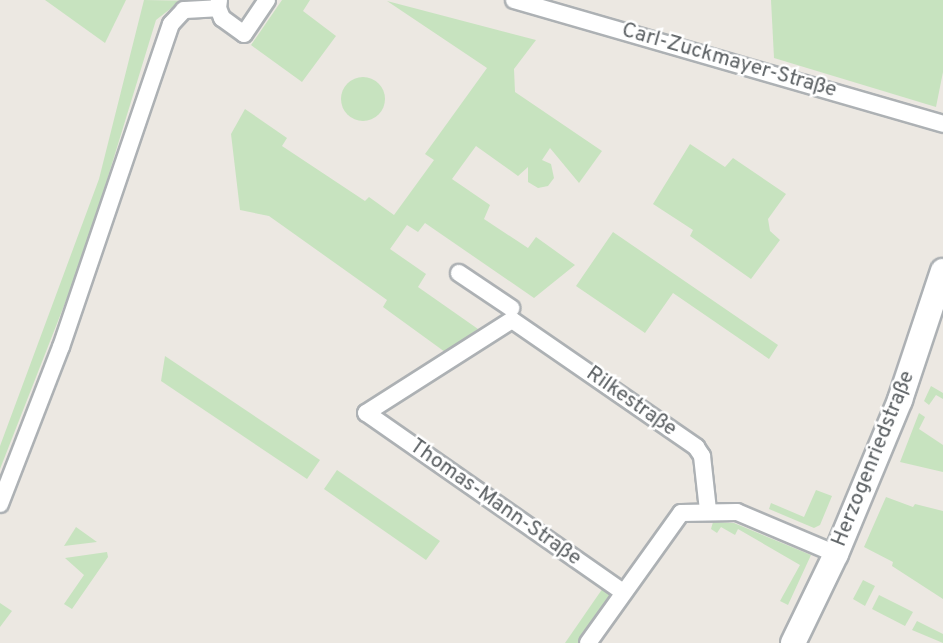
<!DOCTYPE html>
<html>
<head>
<meta charset="utf-8">
<style>
  body { margin:0 }
  #map { position:relative; width:943px; height:643px; overflow:hidden; background:#ece8e2; font-family:Overpass,sans-serif }
  div>[style] { position:absolute }
  [style*='--x'] { left:calc(var(--x)*1px); top:calc(var(--y)*1px); width:calc(var(--w)*1px); rotate:calc(var(--a)*1deg) }
  .green>* { inset:0; background:#c7e3bf }
  .round { border-radius:50% }
  .roads { filter:drop-shadow(2px 0 #adb1b4) drop-shadow(-2px 0 #adb1b4) drop-shadow(0 2px #adb1b4) drop-shadow(0 -2px #adb1b4) }
  .street>* { height:16px; margin:-8px; padding:0 8px; transform-origin:8px; border-radius:8px; background:#fff }
  .secondary>* { height:24px; margin:-12px; padding:0 12px; transform-origin:12px; border-radius:12px; background:#fff }
  span { translate:-50% -50%; white-space:nowrap; text-align:center; line-height:1.15; -webkit-text-stroke:5px #fff; paint-order:stroke }
  .street-label { font-size:21px; color:#5a5f62 }
</style>
</head>
<body>
<div id="map">
  <div class="green">
    <i style="clip-path:polygon(45px 0,126px 0,105px 43px)"></i>
    <i style="clip-path:polygon(144px 0,199px 1px,179px 2px,156px 20px,85px 252px,0 469px,0 446px,99px 179px)"></i>
    <i style="clip-path:polygon(282px 0,310px 0,303px 11px,336px 36px,302px 82px,251px 45px)"></i>
    <i style="clip-path:polygon(771px 0,943px 0,943px 72px,936px 107px,774px 58px)"></i>
    <i style="clip-path:polygon(387px 1px,536px 40px,514px 69px,515px 92px,602px 151px,579px 183px,550px 148px,542px 160px,551px 164px,554px 178px,548px 186px,538px 188px,528px 182px,528px 167px,518px 176px,476px 146px,452px 179px,490px 205px,484px 219px,528px 248px,536px 237px,575px 265px,534px 298px,425px 223px,418px 232px,407px 225px,390px 249px,426px 274px,418px 287px,478px 329px,445px 352px,383px 307px,387px 300px,269px 216px,240px 210px,231px 134px,245px 109px,287px 138px,282px 146px,365px 201px,369px 197px,394px 215px,434px 160px,425px 154px,487px 68px)"></i>
    <i class="round" style="left:341px;top:77px;width:44px;height:44px"></i>
    <i style="clip-path:polygon(690px 144px,725px 167px,733px 158px,786px 194px,768px 219px,770px 231px,780px 240px,751px 279px,690px 236px,693px 230px,653px 204px)"></i>
    <i style="clip-path:polygon(613px 232px,778px 345px,769px 359px,673px 293px,645px 333px,576px 286px)"></i>
    <i style="clip-path:polygon(165px 356px,320px 460px,307px 479px,161px 381px)"></i>
    <i style="clip-path:polygon(931px 386px,943px 393px,943px 399px,936px 395px,929px 405px,924px 401px)"></i>
    <i style="clip-path:polygon(919px 413px,925px 417px,919px 429px,943px 445px,943px 472px,900px 462px)"></i>
    <i style="clip-path:polygon(337px 470px,440px 541px,426px 560px,324px 489px)"></i>
    <i style="clip-path:polygon(816px 490px,832px 496px,820px 525px,814px 528px,769px 509px,771px 503px,804px 517px)"></i>
    <i style="clip-path:polygon(886px 497px,913px 507px,915px 504px,943px 511px,943px 599px,892px 566px,893px 562px,864px 547px)"></i>
    <i style="clip-path:polygon(713px 522px,734px 523px,811px 555px,788px 605px,780px 601px,800px 565px,738px 529px,735px 535px,721px 527px,717px 533px,711px 529px)"></i>
    <i style="clip-path:polygon(76px 527px,97px 542px,64px 546px)"></i>
    <i style="clip-path:polygon(107px 552px,108px 557px,72px 609px,64px 604px,84px 575px,65px 558px)"></i>
    <i style="clip-path:polygon(863px 580px,875px 586px,865px 606px,853px 599px)"></i>
    <i style="clip-path:polygon(605px 585px,615px 592px,580px 643px,565px 643px)"></i>
    <i style="clip-path:polygon(879px 595px,913px 612px,905px 626px,872px 609px)"></i>
    <i style="clip-path:polygon(0 603px,12px 611px,0 627px)"></i>
    <i style="clip-path:polygon(917px 621px,943px 634px,943px 643px,912px 630px)"></i>
  </div>
  <div class="roads">
    <div class="street">
      <i style="--x:219;--y:0;--w:8;--a:97"></i>
      <i style="--x:218;--y:8;--w:11;--a:68"></i>
      <i style="--x:222;--y:18;--w:27;--a:36"></i>
      <i style="--x:244;--y:34;--w:41;--a:-55.9"></i>
      <i style="--x:514;--y:0;--w:447;--a:16.1"></i>
      <i style="--x:459;--y:273;--w:63;--a:33.9"></i>
      <i style="--x:0;--y:504;--w:168;--a:-68.8"></i>
      <i style="--x:61;--y:347;--w:341;--a:-71.2"></i>
      <i style="--x:171;--y:24;--w:19;--a:-47"></i>
      <i style="--x:184;--y:10;--w:34;--a:-3"></i>
      <i style="--x:623;--y:592;--w:313;--a:-145.1"></i>
      <i style="--x:366;--y:413;--w:173;--a:-32.5"></i>
      <i style="--x:512;--y:320;--w:224;--a:34.6"></i>
      <i style="--x:696;--y:447;--w:11;--a:56"></i>
      <i style="--x:702;--y:456;--w:54;--a:83.7"></i>
      <i style="--x:588;--y:643;--w:160;--a:-54.4"></i>
      <i style="--x:681;--y:513;--w:56;--a:-1"></i>
      <i style="--x:737;--y:512;--w:108;--a:23"></i>
    </div>
    <div class="secondary">
      <i style="--x:793;--y:643;--w:99;--a:-64.2"></i>
      <i style="--x:836;--y:554;--w:167;--a:-67.4"></i>
      <i style="--x:900;--y:400;--w:136;--a:-71.6"></i>
    </div>
  </div>
  <div class="street-label">
    <span style="left:729px;top:61px;rotate:16deg">Carl-Zuckmayer-Straße</span>
    <span style="left:631px;top:402px;rotate:35deg">Rilkestraße</span>
    <span style="left:874px;top:459px;rotate:-68deg">Herzogenriedstraße</span>
    <span style="left:495px;top:503px;rotate:35deg">Thomas-Mann-Straße</span>
  </div>
</div>
</body>
</html>
